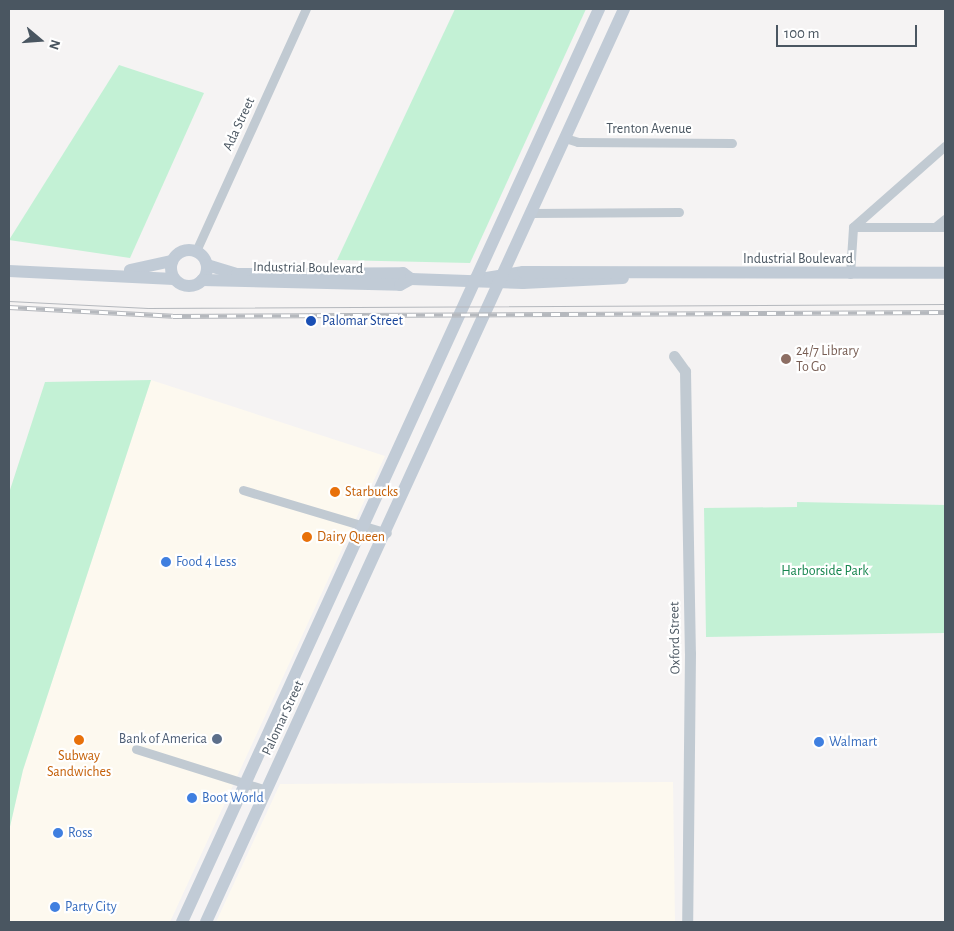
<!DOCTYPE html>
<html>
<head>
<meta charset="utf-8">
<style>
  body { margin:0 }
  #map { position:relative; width:954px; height:931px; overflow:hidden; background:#f5f3f3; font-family:"Alegreya Sans",sans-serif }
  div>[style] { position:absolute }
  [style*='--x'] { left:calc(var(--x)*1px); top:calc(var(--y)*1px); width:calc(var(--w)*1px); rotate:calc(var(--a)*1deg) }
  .commercial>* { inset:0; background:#fdf9ef }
  .green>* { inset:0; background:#c3f1d5 }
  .minor>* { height:9px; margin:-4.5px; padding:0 4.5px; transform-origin:4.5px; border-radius:4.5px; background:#c1cad2 }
  .tertiary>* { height:11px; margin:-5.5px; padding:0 5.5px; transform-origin:5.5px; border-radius:5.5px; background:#c1cad2 }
  .secondary>* { height:12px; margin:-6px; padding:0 6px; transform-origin:6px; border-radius:6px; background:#c1cbd6 }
  .secondary>.ring { margin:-6px; padding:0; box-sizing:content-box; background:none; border:12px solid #c1cbd6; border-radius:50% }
  .tram>* { height:1px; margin:-0.5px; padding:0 0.5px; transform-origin:0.5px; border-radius:0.5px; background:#b5b8bd }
  .rail>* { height:5px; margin-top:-2.5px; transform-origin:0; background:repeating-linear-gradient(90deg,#fff 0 9px,#b5b8bd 0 18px); box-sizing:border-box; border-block:1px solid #b5b8bd }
  .dots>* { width:14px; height:14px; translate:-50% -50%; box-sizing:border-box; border:2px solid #fff; border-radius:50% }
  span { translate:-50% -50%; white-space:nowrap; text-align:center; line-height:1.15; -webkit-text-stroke:4.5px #fff; paint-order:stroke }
  .street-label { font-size:14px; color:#4a5661 }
  .transit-label { font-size:14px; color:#164399 }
  .left { translate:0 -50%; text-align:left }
  .education-label { font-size:14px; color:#785e54 }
  .food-label { font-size:14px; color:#c56008 }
  .shop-label { font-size:14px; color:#366cbe }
  .park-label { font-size:14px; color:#17864f }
  .service-label { font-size:14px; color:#4e5e75 }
  .right { translate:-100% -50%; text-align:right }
  .frame { position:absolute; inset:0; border:10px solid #4a5661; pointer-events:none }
  .north { position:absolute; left:15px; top:15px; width:50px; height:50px; -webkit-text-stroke:4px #fff; paint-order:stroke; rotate:108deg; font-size:14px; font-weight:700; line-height:20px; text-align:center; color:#4a5661 }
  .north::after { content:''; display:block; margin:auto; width:18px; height:22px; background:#4a5661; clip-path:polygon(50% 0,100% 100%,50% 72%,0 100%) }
  .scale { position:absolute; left:776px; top:25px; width:141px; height:22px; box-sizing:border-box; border:2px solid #4a5661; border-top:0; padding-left:6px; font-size:15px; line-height:18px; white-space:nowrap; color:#4a5661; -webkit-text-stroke:4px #fff; paint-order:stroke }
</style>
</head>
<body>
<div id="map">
  <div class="commercial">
    <i style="clip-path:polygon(151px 380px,385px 456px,170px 922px,9px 922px,9px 831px,23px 770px)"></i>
    <i style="clip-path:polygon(673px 782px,675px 922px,216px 922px,280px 784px)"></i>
  </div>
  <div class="green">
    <i style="clip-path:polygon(455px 9px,586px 9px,470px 263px,337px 260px)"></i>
    <i style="clip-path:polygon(119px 65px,204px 93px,130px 258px,9px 240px)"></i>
    <i style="clip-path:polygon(151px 380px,23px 770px,9px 831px,9px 493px,45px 382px)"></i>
    <i style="clip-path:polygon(797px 502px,945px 505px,945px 633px,706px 637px,704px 508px,797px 507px)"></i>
  </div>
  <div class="minor">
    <i style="--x:565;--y:138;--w:14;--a:17"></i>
    <i style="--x:578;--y:142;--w:154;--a:0.4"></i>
    <i style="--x:531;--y:213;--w:148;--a:-0.4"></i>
    <i style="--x:853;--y:227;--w:92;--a:0"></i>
    <i style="--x:935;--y:227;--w:13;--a:-39"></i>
    <i style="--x:196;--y:251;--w:266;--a:-65.6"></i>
    <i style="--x:850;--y:274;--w:47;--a:-86.3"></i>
    <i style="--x:853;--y:227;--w:123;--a:-41.4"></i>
    <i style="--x:243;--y:490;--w:150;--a:16.6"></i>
    <i style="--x:136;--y:749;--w:136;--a:17.5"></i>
  </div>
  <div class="tertiary">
    <i style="--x:674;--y:356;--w:19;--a:54"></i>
    <i style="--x:685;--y:371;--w:282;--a:89"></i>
    <i style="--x:690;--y:653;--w:269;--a:90.6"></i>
  </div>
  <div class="secondary">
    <i class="ring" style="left:171px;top:250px;width:24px;height:24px"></i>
    <i style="--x:207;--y:265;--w:31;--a:17"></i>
    <i style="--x:237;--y:274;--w:166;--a:-0.3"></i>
    <i style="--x:403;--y:273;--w:10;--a:37"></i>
    <i style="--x:130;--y:270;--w:43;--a:-12.1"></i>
    <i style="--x:9;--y:271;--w:165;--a:2.8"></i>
    <i style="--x:202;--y:280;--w:198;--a:1.4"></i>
    <i style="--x:400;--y:285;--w:13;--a:-29"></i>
    <i style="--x:411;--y:279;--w:112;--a:2"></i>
    <i style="--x:523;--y:283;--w:100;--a:-2.9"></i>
    <i style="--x:474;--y:280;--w:50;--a:-9.3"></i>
    <i style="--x:523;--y:272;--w:422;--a:0.1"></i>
    <i style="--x:182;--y:922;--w:1004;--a:-65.45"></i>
    <i style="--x:206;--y:922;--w:1004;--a:-65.4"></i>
  </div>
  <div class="tram">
    <i style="--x:9;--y:301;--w:139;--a:2.9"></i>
    <i style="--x:148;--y:308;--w:797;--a:-0.29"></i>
  </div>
  <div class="rail">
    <i style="--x:9;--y:307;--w:164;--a:3.1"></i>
    <i style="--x:173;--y:316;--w:772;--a:-0.3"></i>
  </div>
  <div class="dots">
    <i style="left:311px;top:321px;background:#1a4fb4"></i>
    <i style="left:786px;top:359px;background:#8d6e63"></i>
    <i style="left:335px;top:492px;background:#e8710a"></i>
    <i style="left:307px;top:537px;background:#e8710a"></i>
    <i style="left:166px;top:562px;background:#3f7fe0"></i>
    <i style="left:217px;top:739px;background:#5c6f8a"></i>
    <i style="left:79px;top:740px;background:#e8710a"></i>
    <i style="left:819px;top:742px;background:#3f7fe0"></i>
    <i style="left:192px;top:798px;background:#3f7fe0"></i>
    <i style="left:58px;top:833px;background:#3f7fe0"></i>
    <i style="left:55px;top:907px;background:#3f7fe0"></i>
  </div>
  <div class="street-label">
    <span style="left:239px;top:124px;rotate:-65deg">Ada Street</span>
    <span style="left:649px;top:129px">Trenton Avenue</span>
    <span style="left:798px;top:259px">Industrial Boulevard</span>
    <span style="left:308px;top:268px;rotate:1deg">Industrial Boulevard</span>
    <span style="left:675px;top:638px;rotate:-91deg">Oxford Street</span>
    <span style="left:283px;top:718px;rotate:-65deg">Palomar Street</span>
  </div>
  <div class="transit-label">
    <span class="left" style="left:322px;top:321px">Palomar Street</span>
  </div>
  <div class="education-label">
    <span class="left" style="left:796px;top:359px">24/7 Library<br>To Go</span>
  </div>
  <div class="food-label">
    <span class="left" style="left:345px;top:492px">Starbucks</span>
    <span class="left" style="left:317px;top:537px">Dairy Queen</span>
    <span style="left:79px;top:764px">Subway<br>Sandwiches</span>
  </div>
  <div class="shop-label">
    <span class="left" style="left:176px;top:562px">Food 4 Less</span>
    <span class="left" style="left:829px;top:742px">Walmart</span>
    <span class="left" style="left:202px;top:798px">Boot World</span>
    <span class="left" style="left:68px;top:833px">Ross</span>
    <span class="left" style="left:65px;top:907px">Party City</span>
  </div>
  <div class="park-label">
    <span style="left:825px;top:571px">Harborside Park</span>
  </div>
  <div class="service-label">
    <span class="right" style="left:207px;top:739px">Bank of America</span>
  </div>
  <div class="frame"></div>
  <div class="north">N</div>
  <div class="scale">100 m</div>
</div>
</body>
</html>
